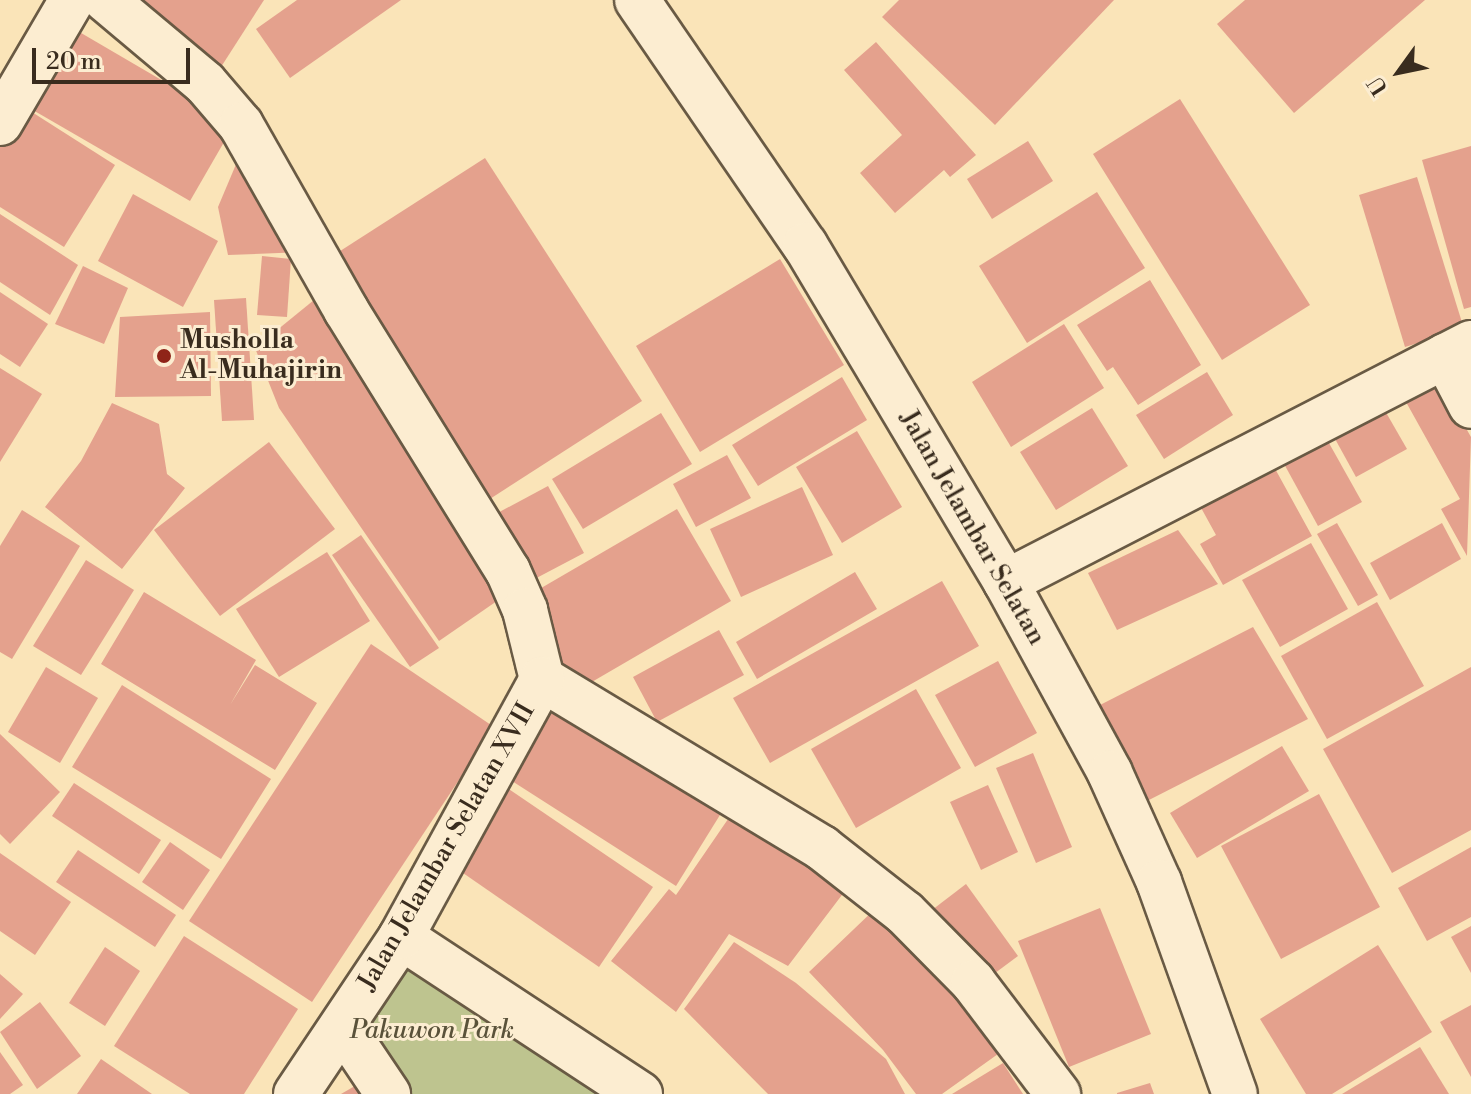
<!DOCTYPE html>
<html>
<head>
<meta charset="utf-8">
<style>
  body { margin:0 }
  #map { position:relative; width:1471px; height:1094px; overflow:hidden; background:#fae4b8; font-family:"Libre Bodoni",serif }
  div>[style] { position:absolute }
  [style*='--x'] { left:calc(var(--x)*1px); top:calc(var(--y)*1px); width:calc(var(--w)*1px); rotate:calc(var(--a)*1deg) }
  .green>* { inset:0; background:#bec48f }
  .building>* { inset:0; background:#e4a18d }
  .roads { filter:drop-shadow(2px 0 #695a44) drop-shadow(-2px 0 #695a44) drop-shadow(0 2px #695a44) drop-shadow(0 -2px #695a44) }
  .minor>* { height:44px; margin:-22px; padding:0 22px; transform-origin:22px; border-radius:22px; background:#fcedd1 }
  .dots>* { width:22px; height:22px; translate:-50% -50%; box-sizing:border-box; border:4px solid #fcedd1; border-radius:50% }
  span { translate:-50% -50%; white-space:nowrap; text-align:center; line-height:1.15; -webkit-text-stroke:6px #fcedd1; paint-order:stroke }
  .poi-label { font-size:26px; color:#392c1e; font-weight:700 }
  .left { translate:0 -50%; text-align:left }
  .street-label { font-size:26px; color:#392c1e }
  .park-label { font-size:26px; color:#5a523a; font-style:italic }
  .north { position:absolute; left:1359px; top:32px; width:80px; height:80px; -webkit-text-stroke:6px #fcedd1; paint-order:stroke; rotate:237deg; font-size:22px; font-weight:700; line-height:32px; text-align:center; color:#392c1e }
  .north::after { content:''; display:block; margin:auto; width:28px; height:36px; background:#392c1e; clip-path:polygon(50% 0,100% 100%,50% 72%,0 100%) }
  .scale { position:absolute; left:32px; top:48px; width:158px; height:36px; box-sizing:border-box; border:4px solid #392c1e; border-top:0; padding-left:10px; font-size:24px; line-height:28px; white-space:nowrap; color:#392c1e; -webkit-text-stroke:6px #fcedd1; paint-order:stroke }
</style>
</head>
<body>
<div id="map">
  <div class="green">
    <i style="clip-path:polygon(403px 935px,631px 1094px,397px 1094px,356px 1020px)"></i>
  </div>
  <div class="building">
    <i style="clip-path:polygon(118px 0,264px 0,221px 67px)"></i>
    <i style="clip-path:polygon(297px 0,401px 0,290px 78px,256px 29px)"></i>
    <i style="clip-path:polygon(899px 0,1114px 0,995px 125px,882px 17px)"></i>
    <i style="clip-path:polygon(1245px 0,1425px 0,1294px 113px,1217px 24px)"></i>
    <i style="clip-path:polygon(64px 23px,235px 123px,190px 201px,19px 102px)"></i>
    <i style="clip-path:polygon(876px 42px,976px 155px,950px 177px,944px 170px,895px 213px,860px 173px,902px 135px,844px 70px)"></i>
    <i style="clip-path:polygon(1180px 99px,1310px 305px,1222px 360px,1093px 154px)"></i>
    <i style="clip-path:polygon(24px 107px,115px 165px,64px 247px,0 207px,0 146px)"></i>
    <i style="clip-path:polygon(1028px 141px,1053px 181px,992px 219px,967px 179px)"></i>
    <i style="clip-path:polygon(1471px 146px,1471px 307px,1464px 309px,1422px 160px)"></i>
    <i style="clip-path:polygon(485px 158px,642px 401px,479px 506px,323px 262px)"></i>
    <i style="clip-path:polygon(237px 162px,304px 252px,228px 255px,218px 207px)"></i>
    <i style="clip-path:polygon(1417px 177px,1464px 329px,1405px 347px,1359px 195px)"></i>
    <i style="clip-path:polygon(1097px 192px,1145px 268px,1027px 343px,979px 266px)"></i>
    <i style="clip-path:polygon(133px 194px,218px 241px,183px 307px,98px 261px)"></i>
    <i style="clip-path:polygon(0 214px,78px 265px,50px 315px,0 282px)"></i>
    <i style="clip-path:polygon(262px 256px,291px 259px,287px 317px,257px 315px)"></i>
    <i style="clip-path:polygon(780px 259px,844px 365px,700px 452px,636px 346px)"></i>
    <i style="clip-path:polygon(83px 266px,128px 288px,104px 344px,55px 324px)"></i>
    <i style="clip-path:polygon(1150px 280px,1201px 365px,1138px 405px,1113px 367px,1107px 371px,1077px 325px)"></i>
    <i style="clip-path:polygon(0 292px,48px 324px,20px 367px,0 354px)"></i>
    <i style="clip-path:polygon(246px 298px,254px 420px,222px 421px,214px 300px)"></i>
    <i style="clip-path:polygon(314px 300px,513px 590px,439px 641px,279px 408px,255px 348px)"></i>
    <i style="clip-path:polygon(210px 312px,211px 396px,115px 397px,120px 317px)"></i>
    <i style="clip-path:polygon(1064px 324px,1104px 388px,1011px 447px,972px 382px)"></i>
    <i style="clip-path:polygon(0 368px,42px 394px,0 462px)"></i>
    <i style="clip-path:polygon(1207px 372px,1233px 415px,1164px 459px,1136px 415px)"></i>
    <i style="clip-path:polygon(1435px 374px,1471px 437px,1467px 556px,1441px 509px,1460px 499px,1401px 393px)"></i>
    <i style="clip-path:polygon(842px 377px,867px 420px,758px 486px,732px 445px)"></i>
    <i style="clip-path:polygon(112px 403px,159px 424px,167px 474px,185px 488px,122px 569px,45px 507px,81px 461px)"></i>
    <i style="clip-path:polygon(1092px 408px,1128px 466px,1056px 510px,1020px 452px)"></i>
    <i style="clip-path:polygon(1384px 409px,1407px 449px,1356px 477px,1334px 437px)"></i>
    <i style="clip-path:polygon(661px 413px,692px 464px,583px 529px,552px 479px)"></i>
    <i style="clip-path:polygon(1320px 427px,1362px 502px,1318px 526px,1277px 451px)"></i>
    <i style="clip-path:polygon(857px 431px,902px 507px,842px 543px,796px 467px)"></i>
    <i style="clip-path:polygon(269px 442px,335px 529px,220px 616px,154px 530px)"></i>
    <i style="clip-path:polygon(1267px 454px,1312px 536px,1223px 585px,1200px 544px,1216px 535px,1194px 495px)"></i>
    <i style="clip-path:polygon(727px 455px,751px 498px,696px 527px,673px 484px)"></i>
    <i style="clip-path:polygon(548px 486px,584px 553px,527px 583px,490px 517px)"></i>
    <i style="clip-path:polygon(802px 487px,833px 555px,741px 597px,710px 529px)"></i>
    <i style="clip-path:polygon(677px 509px,731px 601px,578px 690px,524px 598px)"></i>
    <i style="clip-path:polygon(22px 510px,80px 546px,12px 659px,0 652px,0 546px)"></i>
    <i style="clip-path:polygon(1337px 523px,1378px 595px,1358px 606px,1317px 534px)"></i>
    <i style="clip-path:polygon(1442px 523px,1461px 559px,1390px 600px,1370px 563px)"></i>
    <i style="clip-path:polygon(1178px 530px,1218px 584px,1117px 630px,1088px 573px)"></i>
    <i style="clip-path:polygon(361px 535px,439px 648px,410px 667px,332px 555px)"></i>
    <i style="clip-path:polygon(1311px 543px,1348px 609px,1280px 647px,1242px 580px)"></i>
    <i style="clip-path:polygon(327px 552px,370px 621px,279px 677px,236px 609px)"></i>
    <i style="clip-path:polygon(86px 560px,134px 590px,81px 675px,33px 646px)"></i>
    <i style="clip-path:polygon(855px 572px,877px 609px,757px 679px,736px 642px)"></i>
    <i style="clip-path:polygon(942px 581px,979px 646px,770px 763px,733px 698px)"></i>
    <i style="clip-path:polygon(144px 592px,256px 660px,230px 705px,255px 665px,317px 703px,275px 770px,101px 664px)"></i>
    <i style="clip-path:polygon(1377px 602px,1424px 686px,1327px 739px,1281px 656px)"></i>
    <i style="clip-path:polygon(1253px 627px,1308px 719px,1147px 801px,1100px 705px)"></i>
    <i style="clip-path:polygon(719px 630px,744px 675px,657px 722px,633px 677px)"></i>
    <i style="clip-path:polygon(371px 644px,494px 727px,312px 1002px,189px 921px)"></i>
    <i style="clip-path:polygon(998px 661px,1037px 733px,975px 767px,935px 695px)"></i>
    <i style="clip-path:polygon(46px 667px,98px 698px,60px 763px,8px 732px)"></i>
    <i style="clip-path:polygon(1471px 667px,1471px 830px,1392px 873px,1323px 749px)"></i>
    <i style="clip-path:polygon(122px 685px,271px 779px,221px 859px,72px 767px)"></i>
    <i style="clip-path:polygon(916px 689px,961px 768px,856px 828px,811px 749px)"></i>
    <i style="clip-path:polygon(553px 691px,728px 802px,676px 886px,501px 774px)"></i>
    <i style="clip-path:polygon(0 734px,60px 792px,10px 844px,0 834px)"></i>
    <i style="clip-path:polygon(1282px 746px,1309px 791px,1197px 858px,1170px 813px)"></i>
    <i style="clip-path:polygon(1033px 753px,1072px 847px,1036px 863px,996px 768px)"></i>
    <i style="clip-path:polygon(74px 783px,161px 840px,139px 874px,52px 816px)"></i>
    <i style="clip-path:polygon(503px 785px,653px 887px,599px 967px,450px 864px)"></i>
    <i style="clip-path:polygon(988px 785px,1018px 852px,981px 870px,950px 802px)"></i>
    <i style="clip-path:polygon(1319px 794px,1380px 907px,1281px 959px,1221px 846px)"></i>
    <i style="clip-path:polygon(737px 806px,848px 887px,788px 966px,729px 934px,676px 1012px,611px 961px,669px 889px,676px 895px)"></i>
    <i style="clip-path:polygon(170px 842px,210px 870px,183px 910px,142px 882px)"></i>
    <i style="clip-path:polygon(1471px 847px,1471px 917px,1427px 941px,1398px 888px)"></i>
    <i style="clip-path:polygon(78px 850px,176px 915px,155px 947px,56px 882px)"></i>
    <i style="clip-path:polygon(0 853px,71px 902px,35px 955px,0 931px)"></i>
    <i style="clip-path:polygon(966px 884px,1018px 956px,983px 982px,932px 910px)"></i>
    <i style="clip-path:polygon(876px 908px,958px 993px,998px 1054px,942px 1094px,916px 1094px,883px 1050px,809px 972px)"></i>
    <i style="clip-path:polygon(1100px 908px,1151px 1034px,1069px 1067px,1018px 941px)"></i>
    <i style="clip-path:polygon(1471px 926px,1471px 973px,1451px 937px)"></i>
    <i style="clip-path:polygon(184px 936px,298px 1009px,244px 1094px,190px 1094px,114px 1046px)"></i>
    <i style="clip-path:polygon(734px 942px,796px 983px,886px 1059px,905px 1094px,768px 1094px,684px 1009px)"></i>
    <i style="clip-path:polygon(1378px 945px,1432px 1032px,1332px 1094px,1306px 1094px,1260px 1019px)"></i>
    <i style="clip-path:polygon(105px 947px,140px 971px,105px 1026px,69px 1003px)"></i>
    <i style="clip-path:polygon(0 974px,23px 994px,0 1019px)"></i>
    <i style="clip-path:polygon(40px 1002px,81px 1056px,37px 1089px,0 1032px)"></i>
    <i style="clip-path:polygon(1471px 1005px,1471px 1077px,1440px 1022px)"></i>
    <i style="clip-path:polygon(1420px 1047px,1449px 1094px,1342px 1094px)"></i>
    <i style="clip-path:polygon(0 1052px,23px 1085px,10px 1094px,0 1094px)"></i>
    <i style="clip-path:polygon(101px 1059px,152px 1094px,77px 1094px)"></i>
    <i style="clip-path:polygon(1003px 1063px,1023px 1094px,952px 1094px)"></i>
    <i style="clip-path:polygon(367px 1079px,375px 1094px,341px 1094px)"></i>
    <i style="clip-path:polygon(1150px 1083px,1154px 1094px,1117px 1094px,1117px 1093px)"></i>
  </div>
  <div class="roads">
    <div class="minor">
      <i style="--x:106;--y:0;--w:129;--a:40"></i>
      <i style="--x:205;--y:83;--w:55;--a:49.4"></i>
      <i style="--x:241;--y:125;--w:213;--a:60.4"></i>
      <i style="--x:346;--y:310;--w:307;--a:58.2"></i>
      <i style="--x:508;--y:571;--w:43;--a:66.4"></i>
      <i style="--x:525;--y:610;--w:71;--a:76.2"></i>
      <i style="--x:542;--y:679;--w:327;--a:31.1"></i>
      <i style="--x:822;--y:848;--w:105;--a:38.1"></i>
      <i style="--x:905;--y:913;--w:97;--a:45.4"></i>
      <i style="--x:973;--y:982;--w:141;--a:52.8"></i>
      <i style="--x:637;--y:0;--w:297;--a:55.6"></i>
      <i style="--x:805;--y:245;--w:392;--a:59.2"></i>
      <i style="--x:1006;--y:582;--w:217;--a:61.4"></i>
      <i style="--x:1110;--y:773;--w:120;--a:65.8"></i>
      <i style="--x:1159;--y:882;--w:225;--a:70.3"></i>
      <i style="--x:0;--y:123;--w:143;--a:-59.7"></i>
      <i style="--x:1445;--y:356;--w:56;--a:62.5"></i>
      <i style="--x:1006;--y:582;--w:523;--a:-27.2"></i>
      <i style="--x:401;--y:937;--w:286;--a:33.3"></i>
      <i style="--x:343;--y:1027;--w:81;--a:56.1"></i>
      <i style="--x:296;--y:1094;--w:189;--a:-56.2"></i>
      <i style="--x:401;--y:937;--w:294;--a:-61.3"></i>
    </div>
  </div>
  <div class="dots">
    <i style="left:164px;top:356px;background:#8f2418"></i>
  </div>
  <div class="poi-label">
    <span class="left" style="left:180px;top:356px">Musholla<br>Al-Muhajirin</span>
  </div>
  <div class="street-label">
    <span style="left:972px;top:528px;rotate:60deg">Jalan Jelambar Selatan</span>
    <span style="left:447px;top:847px;rotate:-60deg">Jalan Jelambar Selatan XVII</span>
  </div>
  <div class="park-label">
    <span style="left:432px;top:1031px">Pakuwon Park</span>
  </div>
  <div class="north">U</div>
  <div class="scale">20 m</div>
</div>
</body>
</html>
